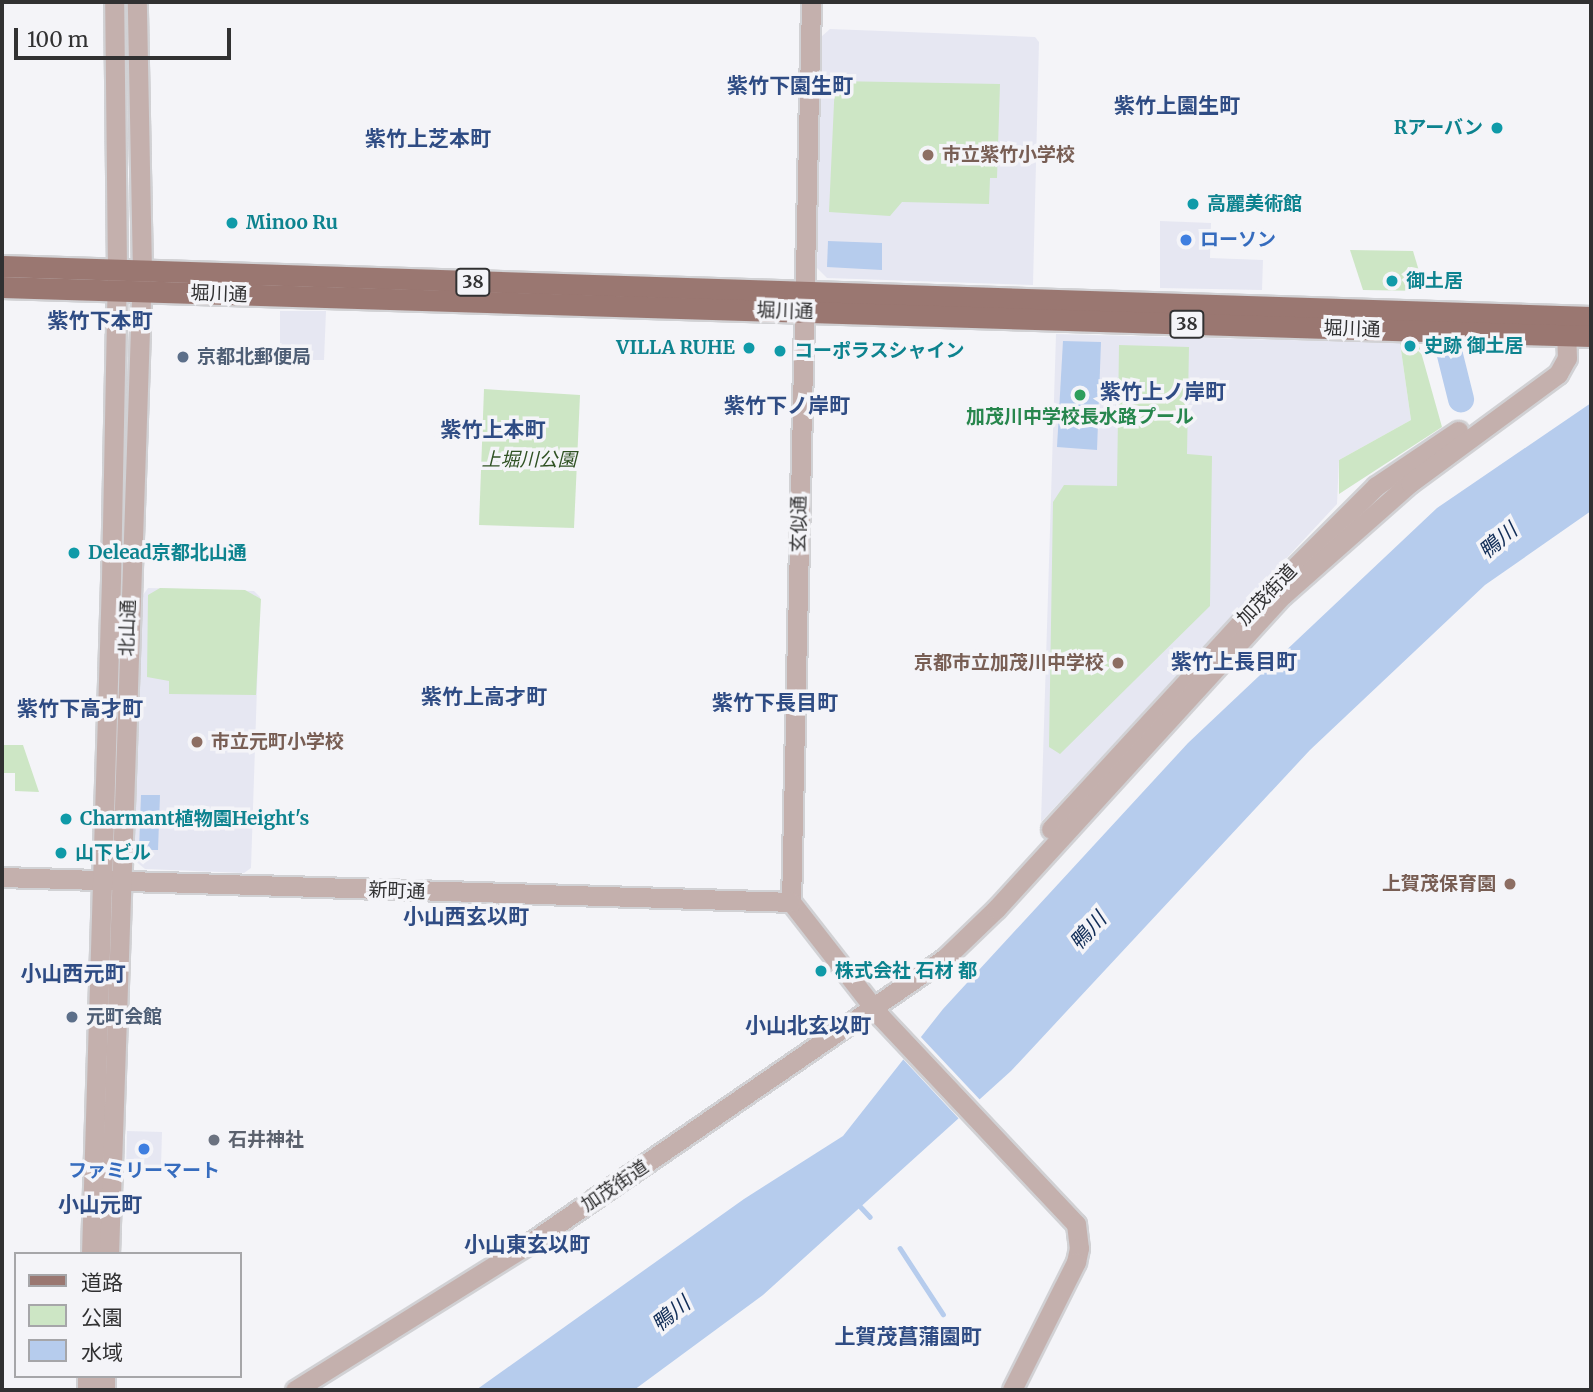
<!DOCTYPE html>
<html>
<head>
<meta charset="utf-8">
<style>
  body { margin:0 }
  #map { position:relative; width:1593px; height:1392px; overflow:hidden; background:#f4f4f8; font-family:Merriweather,"Noto Sans JP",serif }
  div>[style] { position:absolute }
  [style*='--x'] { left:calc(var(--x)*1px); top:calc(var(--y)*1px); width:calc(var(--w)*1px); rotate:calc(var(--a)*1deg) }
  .built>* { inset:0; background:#e6e7f2 }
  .green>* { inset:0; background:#cde6c5 }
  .water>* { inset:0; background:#b6cced }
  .pier>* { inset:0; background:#f4f4f8 }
  .stream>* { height:4.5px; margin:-2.25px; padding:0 2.25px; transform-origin:2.25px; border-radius:2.25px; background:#b6cced }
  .river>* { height:26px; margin:-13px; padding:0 13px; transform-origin:13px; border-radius:13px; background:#b6cced }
  .roads { filter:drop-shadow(2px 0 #d1d1d4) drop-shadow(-2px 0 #d1d1d4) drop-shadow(0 2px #d1d1d4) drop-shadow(0 -2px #d1d1d4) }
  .minor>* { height:19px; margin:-9.5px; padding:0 9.5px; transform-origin:9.5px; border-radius:9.5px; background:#c4b0ad }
  .major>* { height:21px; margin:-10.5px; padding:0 10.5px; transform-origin:10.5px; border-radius:10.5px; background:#9a7771 }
  .dots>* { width:19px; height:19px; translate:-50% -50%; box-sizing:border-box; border:4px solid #f4f4f8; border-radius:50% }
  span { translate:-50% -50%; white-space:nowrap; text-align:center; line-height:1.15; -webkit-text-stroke:7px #f4f4f8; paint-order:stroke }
  .shield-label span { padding:2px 5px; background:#f4f4f8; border:2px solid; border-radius:5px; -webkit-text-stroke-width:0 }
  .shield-label { font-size:18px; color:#313132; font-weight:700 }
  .culture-label { font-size:19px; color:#0d838f; font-weight:700 }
  .right { translate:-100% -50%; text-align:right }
  .left { translate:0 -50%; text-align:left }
  .education-label { font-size:19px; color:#785e54; font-weight:700 }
  .shop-label { font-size:19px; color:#366cbe; font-weight:700 }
  .street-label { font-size:19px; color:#313132 }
  .service-label { font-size:19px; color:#4e5e75; font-weight:700 }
  .leisure-label { font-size:19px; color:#27864d; font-weight:700 }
  .park-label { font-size:19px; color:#305224; font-style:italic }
  .worship-label { font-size:19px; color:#5b616d; font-weight:700 }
  .neighbourhood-label { font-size:21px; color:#2f4c84; font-weight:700 }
  .water-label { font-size:21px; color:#112d57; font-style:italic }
  .frame { position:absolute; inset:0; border:4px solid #313132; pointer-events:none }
  .legend { position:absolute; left:14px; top:1252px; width:228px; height:126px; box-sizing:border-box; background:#f4f4f8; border:2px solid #a6a6a9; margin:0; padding:9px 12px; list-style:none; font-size:21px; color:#313132 }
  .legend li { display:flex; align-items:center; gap:14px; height:35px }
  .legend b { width:35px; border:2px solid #a6a6a9 }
  .scale { position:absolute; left:14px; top:28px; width:217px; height:32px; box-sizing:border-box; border:4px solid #313132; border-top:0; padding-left:9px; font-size:21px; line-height:24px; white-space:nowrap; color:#313132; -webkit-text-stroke:5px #f4f4f8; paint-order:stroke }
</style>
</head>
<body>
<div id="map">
  <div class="built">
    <i style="clip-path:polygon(830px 29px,1035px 37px,1039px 42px,1033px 285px,827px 278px,817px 268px,821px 37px)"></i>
    <i style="clip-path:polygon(1160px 221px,1211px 223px,1210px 258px,1263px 260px,1262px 290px,1160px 288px)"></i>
    <i style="clip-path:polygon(280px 311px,326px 311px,324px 360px,280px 360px)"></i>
    <i style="clip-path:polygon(1056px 334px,1400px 343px,1411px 420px,1339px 460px,1337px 504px,1041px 822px)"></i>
    <i style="clip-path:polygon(148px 588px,254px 591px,260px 597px,251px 868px,244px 873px,145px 869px,134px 860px,143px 595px)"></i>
    <i style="clip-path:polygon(127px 1131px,162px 1132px,161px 1167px,126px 1166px)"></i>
  </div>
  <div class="green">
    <i style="clip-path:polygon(835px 81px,1000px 84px,997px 178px,990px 178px,989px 204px,902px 202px,890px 216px,829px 212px)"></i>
    <i style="clip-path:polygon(1350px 250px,1413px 251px,1425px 291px,1363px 290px)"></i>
    <i style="clip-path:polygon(1400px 343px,1419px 345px,1442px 427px,1339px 494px,1339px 460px,1411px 420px)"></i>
    <i style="clip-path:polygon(1119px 345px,1189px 347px,1187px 454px,1212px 456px,1210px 606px,1060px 754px,1049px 747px,1053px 502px,1064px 485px,1117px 486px)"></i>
    <i style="clip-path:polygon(484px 389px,580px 395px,574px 528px,479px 525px)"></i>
    <i style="clip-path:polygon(160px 588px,245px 590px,261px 599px,256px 695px,169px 694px,169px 681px,147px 677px,148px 595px)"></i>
    <i style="clip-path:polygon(2px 745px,23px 745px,39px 792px,15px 791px,15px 773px,2px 773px)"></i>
  </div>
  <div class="water">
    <i style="clip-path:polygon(828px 241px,882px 243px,882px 270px,827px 267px)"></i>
    <i style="clip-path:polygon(1063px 341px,1101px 342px,1097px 450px,1057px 447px)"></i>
    <i style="clip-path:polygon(1591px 403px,1591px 511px,1485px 585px,1310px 750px,1011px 1071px,763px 1295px,634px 1390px,476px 1390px,744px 1199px,843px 1136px,943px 1009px,1188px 743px,1437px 508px)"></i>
    <i style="clip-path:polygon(141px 795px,160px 795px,158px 850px,139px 850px)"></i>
  </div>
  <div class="pier">
    <i style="clip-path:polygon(919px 1035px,982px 1102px,961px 1121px,901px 1057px)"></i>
  </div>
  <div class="stream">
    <i style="--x:859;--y:1205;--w:16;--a:47"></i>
    <i style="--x:900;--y:1248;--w:79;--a:56.9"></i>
  </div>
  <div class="river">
    <i style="--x:1448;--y:347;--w:54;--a:76"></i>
  </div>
  <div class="roads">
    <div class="minor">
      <i style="--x:811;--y:2;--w:900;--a:91.27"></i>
      <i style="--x:791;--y:902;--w:145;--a:52"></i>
      <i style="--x:880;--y:1016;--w:286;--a:46.7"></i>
      <i style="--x:1076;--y:1224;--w:24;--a:83"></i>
      <i style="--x:1079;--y:1248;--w:14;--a:102"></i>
      <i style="--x:1076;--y:1262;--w:143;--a:116.6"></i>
      <i style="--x:1291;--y:571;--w:120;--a:-45"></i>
      <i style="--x:1376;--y:486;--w:99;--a:-33.9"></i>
      <i style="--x:1051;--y:829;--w:284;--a:-47.4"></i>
      <i style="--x:2;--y:877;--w:789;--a:1.81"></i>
      <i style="--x:91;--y:1254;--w:675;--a:-88.3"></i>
      <i style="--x:111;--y:579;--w:308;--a:-88.9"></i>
      <i style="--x:117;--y:271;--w:269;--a:-90.6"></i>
      <i style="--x:109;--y:1254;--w:983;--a:-88.08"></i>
      <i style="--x:142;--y:272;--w:270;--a:-91.1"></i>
      <i style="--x:87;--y:1390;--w:14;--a:-90"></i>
      <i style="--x:105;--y:1390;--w:14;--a:-90"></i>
      <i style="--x:295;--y:1390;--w:277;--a:-32"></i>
      <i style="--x:530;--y:1243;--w:503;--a:-34.48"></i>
      <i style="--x:945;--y:958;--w:71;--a:-43.9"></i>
      <i style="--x:996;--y:909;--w:425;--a:-47.6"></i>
      <i style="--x:1283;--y:595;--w:169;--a:-41.4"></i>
      <i style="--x:1410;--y:483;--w:184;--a:-36.4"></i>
      <i style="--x:1558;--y:374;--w:18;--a:-61"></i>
      <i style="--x:1567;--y:358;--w:37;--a:-92"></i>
    </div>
    <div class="major">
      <i style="--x:2;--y:266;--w:1590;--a:1.84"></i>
      <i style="--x:2;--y:287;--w:1590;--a:1.77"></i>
    </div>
  </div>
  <div class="dots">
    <i style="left:1497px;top:128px;background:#0f9aa8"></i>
    <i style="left:928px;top:155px;background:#8d6e63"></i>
    <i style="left:1193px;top:204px;background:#0f9aa8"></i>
    <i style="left:232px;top:223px;background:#0f9aa8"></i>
    <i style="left:1186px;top:240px;background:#3f7fe0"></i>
    <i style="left:1392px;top:281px;background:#0f9aa8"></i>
    <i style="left:1410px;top:346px;background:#0f9aa8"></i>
    <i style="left:749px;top:348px;background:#0f9aa8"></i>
    <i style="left:780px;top:351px;background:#0f9aa8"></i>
    <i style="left:183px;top:357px;background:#5c6f8a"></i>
    <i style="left:1080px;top:395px;background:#2e9e5b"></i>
    <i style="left:74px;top:553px;background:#0f9aa8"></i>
    <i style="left:1118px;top:663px;background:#8d6e63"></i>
    <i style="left:197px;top:742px;background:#8d6e63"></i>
    <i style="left:66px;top:819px;background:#0f9aa8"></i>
    <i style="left:61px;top:853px;background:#0f9aa8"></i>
    <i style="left:1510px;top:884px;background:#8d6e63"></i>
    <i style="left:821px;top:971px;background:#0f9aa8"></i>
    <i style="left:72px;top:1017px;background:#5c6f8a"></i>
    <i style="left:214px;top:1140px;background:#6b7280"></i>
    <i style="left:144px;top:1149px;background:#3f7fe0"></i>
  </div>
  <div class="shield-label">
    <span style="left:473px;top:282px">38</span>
    <span style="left:1187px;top:324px">38</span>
  </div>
  <div class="culture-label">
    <span class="right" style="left:1483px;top:128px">Rアーバン</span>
    <span class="left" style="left:1207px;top:204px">高麗美術館</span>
    <span class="left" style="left:246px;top:223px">Minoo Ru</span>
    <span class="left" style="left:1406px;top:281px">御土居</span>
    <span class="left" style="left:1424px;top:346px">史跡 御土居</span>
    <span class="right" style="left:735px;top:348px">VILLA RUHE</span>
    <span class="left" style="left:794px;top:351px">コーポラスシャイン</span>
    <span class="left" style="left:88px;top:553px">Delead京都北山通</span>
    <span class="left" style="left:80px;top:819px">Charmant植物園Height's</span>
    <span class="left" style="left:75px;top:853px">山下ビル</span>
    <span class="left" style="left:835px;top:971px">株式会社 石材 都</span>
  </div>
  <div class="education-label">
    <span class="left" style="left:942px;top:155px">市立紫竹小学校</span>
    <span class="right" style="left:1104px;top:663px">京都市立加茂川中学校</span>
    <span class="left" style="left:211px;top:742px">市立元町小学校</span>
    <span class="right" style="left:1496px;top:884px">上賀茂保育園</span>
  </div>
  <div class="shop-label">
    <span class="left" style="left:1200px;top:240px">ローソン</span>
    <span style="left:144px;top:1171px">ファミリーマート</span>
  </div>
  <div class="street-label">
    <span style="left:219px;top:294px;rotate:2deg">堀川通</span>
    <span style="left:785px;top:311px;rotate:2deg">堀川通</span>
    <span style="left:1352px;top:329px;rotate:2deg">堀川通</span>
    <span style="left:799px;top:524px;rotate:-89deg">玄似通</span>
    <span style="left:1267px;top:595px;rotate:-46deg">加茂街道</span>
    <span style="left:128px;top:628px;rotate:-88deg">北山通</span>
    <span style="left:397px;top:891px;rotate:2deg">新町通</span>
    <span style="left:615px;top:1186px;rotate:-34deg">加茂街道</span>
  </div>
  <div class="service-label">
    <span class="left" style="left:197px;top:357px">京都北郵便局</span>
    <span class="left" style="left:86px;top:1017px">元町会館</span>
  </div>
  <div class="leisure-label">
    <span style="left:1080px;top:417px">加茂川中学校長水路プール</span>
  </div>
  <div class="park-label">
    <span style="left:529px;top:460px">上堀川公園</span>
  </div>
  <div class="worship-label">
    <span class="left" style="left:228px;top:1140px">石井神社</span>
  </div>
  <div class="neighbourhood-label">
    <span style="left:790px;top:86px">紫竹下園生町</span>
    <span style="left:1177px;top:106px">紫竹上園生町</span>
    <span style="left:428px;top:139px">紫竹上芝本町</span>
    <span style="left:100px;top:321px">紫竹下本町</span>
    <span style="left:1163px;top:392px">紫竹上ノ岸町</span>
    <span style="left:787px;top:406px">紫竹下ノ岸町</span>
    <span style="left:493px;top:430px">紫竹上本町</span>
    <span style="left:1234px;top:662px">紫竹上長目町</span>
    <span style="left:484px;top:697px">紫竹上高才町</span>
    <span style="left:775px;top:703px">紫竹下長目町</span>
    <span style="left:80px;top:709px">紫竹下高才町</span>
    <span style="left:466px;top:917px">小山西玄以町</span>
    <span style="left:73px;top:974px">小山西元町</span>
    <span style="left:808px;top:1026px">小山北玄以町</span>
    <span style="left:100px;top:1205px">小山元町</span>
    <span style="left:527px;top:1245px">小山東玄以町</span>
    <span style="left:908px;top:1337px">上賀茂菖蒲園町</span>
  </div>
  <div class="water-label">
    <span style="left:1498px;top:541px;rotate:-40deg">鴨川</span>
    <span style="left:1088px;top:931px;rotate:-48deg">鴨川</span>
    <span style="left:671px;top:1314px;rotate:-39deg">鴨川</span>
  </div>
  <div class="frame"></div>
  <ul class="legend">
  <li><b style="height:9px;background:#9a7771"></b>道路</li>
  <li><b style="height:19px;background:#cde6c5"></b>公園</li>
  <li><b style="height:19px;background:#b6cced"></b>水域</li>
  </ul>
  <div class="scale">100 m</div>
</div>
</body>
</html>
